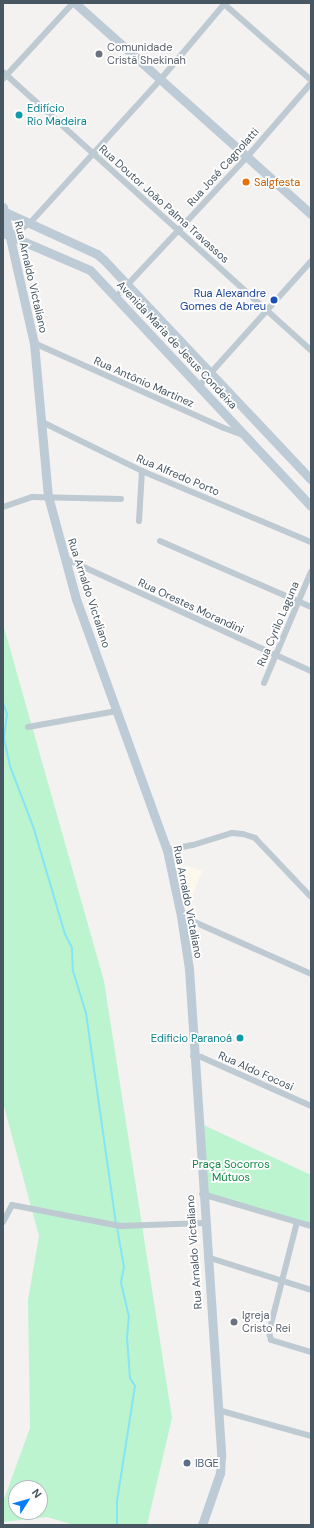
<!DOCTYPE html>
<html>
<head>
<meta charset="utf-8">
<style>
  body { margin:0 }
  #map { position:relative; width:314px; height:1528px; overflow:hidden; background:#f4f1f1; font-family:"DM Sans",sans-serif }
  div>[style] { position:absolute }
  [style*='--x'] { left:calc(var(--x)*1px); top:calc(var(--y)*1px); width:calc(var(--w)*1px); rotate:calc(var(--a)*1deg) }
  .commercial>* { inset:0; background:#fef7eb }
  .green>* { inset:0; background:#bcf4cf }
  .stream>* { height:2px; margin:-1px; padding:0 1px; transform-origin:1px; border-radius:1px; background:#85e5f5 }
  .street>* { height:6px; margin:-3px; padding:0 3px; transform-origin:3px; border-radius:3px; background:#becad2 }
  .secondary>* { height:9px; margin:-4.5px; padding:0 4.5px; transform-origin:4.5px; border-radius:4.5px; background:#bdcbd6 }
  .dots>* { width:11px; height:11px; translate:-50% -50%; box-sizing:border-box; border:2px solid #fff; border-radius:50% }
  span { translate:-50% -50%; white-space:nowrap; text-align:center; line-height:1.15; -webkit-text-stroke:3.5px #fff; paint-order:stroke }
  .worship-label { font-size:11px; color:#5b616d }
  .left { translate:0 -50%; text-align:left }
  .culture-label { font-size:11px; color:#0d838f }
  .right { translate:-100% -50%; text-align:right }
  .street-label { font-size:11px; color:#475661 }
  .food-label { font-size:11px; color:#c56008 }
  .transit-label { font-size:11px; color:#164399 }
  .park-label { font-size:11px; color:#0e8643 }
  .service-label { font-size:11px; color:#4e5e75 }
  .frame { position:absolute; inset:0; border:4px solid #475661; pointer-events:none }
  .north { position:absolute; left:8px; top:1480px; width:40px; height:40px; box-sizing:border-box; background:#fff; border:1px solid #b5bbc0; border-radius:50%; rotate:53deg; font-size:11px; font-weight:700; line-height:16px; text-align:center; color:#475661 }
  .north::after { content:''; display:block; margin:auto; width:14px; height:18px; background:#067ef8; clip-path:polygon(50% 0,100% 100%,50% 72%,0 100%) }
</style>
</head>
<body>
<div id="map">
  <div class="commercial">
    <i style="clip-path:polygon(178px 863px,202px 871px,186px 912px)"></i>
  </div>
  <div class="green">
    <i style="clip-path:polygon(evenodd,3px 624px,104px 981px,172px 1418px,147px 1525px,74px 1525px,47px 1517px,3px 1522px,3px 1502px,30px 1428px,28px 1300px,39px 1236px,3px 1103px,3px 624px,16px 1488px,40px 1488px,40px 1512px,16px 1512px,16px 1488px)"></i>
    <i style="clip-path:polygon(197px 1122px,311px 1175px,311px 1224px,202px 1194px)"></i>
  </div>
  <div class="stream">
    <i style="--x:3;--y:687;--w:7;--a:90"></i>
    <i style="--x:3;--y:703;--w:12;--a:70"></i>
    <i style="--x:7;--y:714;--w:24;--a:97"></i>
    <i style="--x:4;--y:738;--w:29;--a:78"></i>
    <i style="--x:10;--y:766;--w:67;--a:69.1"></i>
    <i style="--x:34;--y:829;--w:109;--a:73.6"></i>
    <i style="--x:65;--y:934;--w:16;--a:63"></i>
    <i style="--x:72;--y:948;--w:23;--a:88"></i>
    <i style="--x:73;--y:971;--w:44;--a:72.8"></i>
    <i style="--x:86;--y:1013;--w:212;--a:81.9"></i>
    <i style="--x:117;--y:1525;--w:24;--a:-90"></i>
    <i style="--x:117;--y:1501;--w:116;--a:-81.1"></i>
    <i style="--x:135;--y:1386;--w:9;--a:-122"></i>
    <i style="--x:130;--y:1378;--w:40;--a:-94.3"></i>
    <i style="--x:127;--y:1338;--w:21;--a:-85"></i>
    <i style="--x:129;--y:1317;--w:36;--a:-103"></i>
    <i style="--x:121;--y:1282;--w:15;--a:-79"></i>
    <i style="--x:124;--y:1267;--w:40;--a:-100"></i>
  </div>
  <div class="street">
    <i style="--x:223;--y:3;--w:117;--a:41.2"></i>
    <i style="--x:3;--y:72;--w:415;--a:42.1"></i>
    <i style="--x:3;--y:79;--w:103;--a:-47.4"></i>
    <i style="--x:10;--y:236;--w:24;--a:-33"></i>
    <i style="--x:30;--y:223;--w:193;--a:-47.7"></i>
    <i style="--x:160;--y:80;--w:101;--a:-49.8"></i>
    <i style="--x:116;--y:297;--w:192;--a:-46.9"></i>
    <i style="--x:247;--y:157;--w:98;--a:-49.1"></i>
    <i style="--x:34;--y:343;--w:208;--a:24.1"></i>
    <i style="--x:224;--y:428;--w:20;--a:20"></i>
    <i style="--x:199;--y:386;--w:168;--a:-48.1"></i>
    <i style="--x:40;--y:421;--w:114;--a:26.1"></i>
    <i style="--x:142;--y:471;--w:183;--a:22.8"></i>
    <i style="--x:3;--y:507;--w:31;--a:-19"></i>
    <i style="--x:32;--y:497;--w:89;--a:1.3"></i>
    <i style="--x:139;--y:521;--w:50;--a:-86.6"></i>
    <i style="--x:160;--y:541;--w:165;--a:23.6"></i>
    <i style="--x:64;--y:558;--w:272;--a:24.6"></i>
    <i style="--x:264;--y:683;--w:121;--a:-67.1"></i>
    <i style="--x:28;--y:727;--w:90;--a:-10.2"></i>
    <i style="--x:167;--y:850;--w:26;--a:-11"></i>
    <i style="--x:193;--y:845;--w:41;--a:-17.1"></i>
    <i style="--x:232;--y:833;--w:11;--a:5"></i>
    <i style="--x:243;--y:834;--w:13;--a:18"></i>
    <i style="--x:255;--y:838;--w:81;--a:46.5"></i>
    <i style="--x:181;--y:916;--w:142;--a:24"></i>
    <i style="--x:193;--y:1056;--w:8;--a:7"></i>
    <i style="--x:201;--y:1057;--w:120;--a:24"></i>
    <i style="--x:202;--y:1194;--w:114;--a:16.4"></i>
    <i style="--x:3;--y:1222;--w:19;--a:-62"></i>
    <i style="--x:12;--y:1205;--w:110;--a:11"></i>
    <i style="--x:120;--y:1226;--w:84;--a:-2"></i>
    <i style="--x:297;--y:1222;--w:114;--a:104.3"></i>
    <i style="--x:269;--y:1332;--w:8;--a:76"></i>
    <i style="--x:271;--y:1340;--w:42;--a:16.7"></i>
    <i style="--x:207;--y:1257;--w:109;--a:17.6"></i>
    <i style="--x:218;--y:1410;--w:97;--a:15.6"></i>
  </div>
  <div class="secondary">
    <i style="--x:75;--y:3;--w:317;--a:41.8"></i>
    <i style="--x:3;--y:207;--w:139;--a:77.2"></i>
    <i style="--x:34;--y:343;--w:154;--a:84.8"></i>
    <i style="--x:48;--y:496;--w:107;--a:74.8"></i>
    <i style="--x:76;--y:599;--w:267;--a:70.1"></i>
    <i style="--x:167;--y:850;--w:67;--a:78"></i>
    <i style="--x:181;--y:916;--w:54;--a:81.4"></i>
    <i style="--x:189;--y:969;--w:488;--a:86.2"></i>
    <i style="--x:221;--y:1456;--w:17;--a:93"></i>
    <i style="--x:220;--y:1473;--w:55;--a:109.1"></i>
    <i style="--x:3;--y:211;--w:103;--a:24.6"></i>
    <i style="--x:97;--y:254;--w:9;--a:41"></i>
    <i style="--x:104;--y:260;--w:302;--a:46.7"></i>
    <i style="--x:6;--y:234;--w:91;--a:23.2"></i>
    <i style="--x:90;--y:270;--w:323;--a:46.9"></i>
  </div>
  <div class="dots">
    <i style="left:99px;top:54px;background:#6b7280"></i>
    <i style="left:19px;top:115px;background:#0f9aa8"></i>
    <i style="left:246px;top:182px;background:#e8710a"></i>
    <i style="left:274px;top:300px;background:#1a4fb4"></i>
    <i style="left:240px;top:1038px;background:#0f9aa8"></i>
    <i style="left:234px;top:1322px;background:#6b7280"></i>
    <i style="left:187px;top:1463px;background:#5c6f8a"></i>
  </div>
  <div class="worship-label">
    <span class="left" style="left:107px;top:54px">Comunidade<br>Cristã Shekinah</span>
    <span class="left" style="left:242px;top:1322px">Igreja<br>Cristo Rei</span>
  </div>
  <div class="culture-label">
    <span class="left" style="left:27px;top:115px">Edifício<br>Rio Madeira</span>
    <span class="right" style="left:232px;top:1038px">Edificio Paranoá</span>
  </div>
  <div class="street-label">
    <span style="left:223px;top:167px;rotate:-48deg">Rua José Cagnolatti</span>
    <span style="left:164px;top:204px;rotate:42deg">Rua Doutor João Palma Travassos</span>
    <span style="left:31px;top:277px;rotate:77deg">Rua Arnaldo Victaliano</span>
    <span style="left:177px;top:345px;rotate:47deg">Avenida Maria de Jesus Condeixa</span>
    <span style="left:144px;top:382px;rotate:24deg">Rua Antônio Martinez</span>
    <span style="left:178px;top:475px;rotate:23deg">Rua Alfredo Porto</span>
    <span style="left:89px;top:593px;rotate:72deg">Rua Arnaldo Victaliano</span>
    <span style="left:191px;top:606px;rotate:25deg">Rua Orestes Morandini</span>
    <span style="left:278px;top:624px;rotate:-67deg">Rua Cyrilo Laguna</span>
    <span style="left:188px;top:902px;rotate:79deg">Rua Arnaldo Victaliano</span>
    <span style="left:256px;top:1071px;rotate:24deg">Rua Aldo Focosi</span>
    <span style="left:194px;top:1252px;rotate:-94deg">Rua Arnaldo Victaliano</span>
  </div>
  <div class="food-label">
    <span class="left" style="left:254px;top:182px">Salgfesta</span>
  </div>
  <div class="transit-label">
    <span class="right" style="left:266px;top:300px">Rua Alexandre<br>Gomes de Abreu</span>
  </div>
  <div class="park-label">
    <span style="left:231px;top:1171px">Praça Socorros<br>Mútuos</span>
  </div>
  <div class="service-label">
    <span class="left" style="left:195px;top:1463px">IBGE</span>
  </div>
  <div class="frame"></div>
  <div class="north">N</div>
</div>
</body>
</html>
